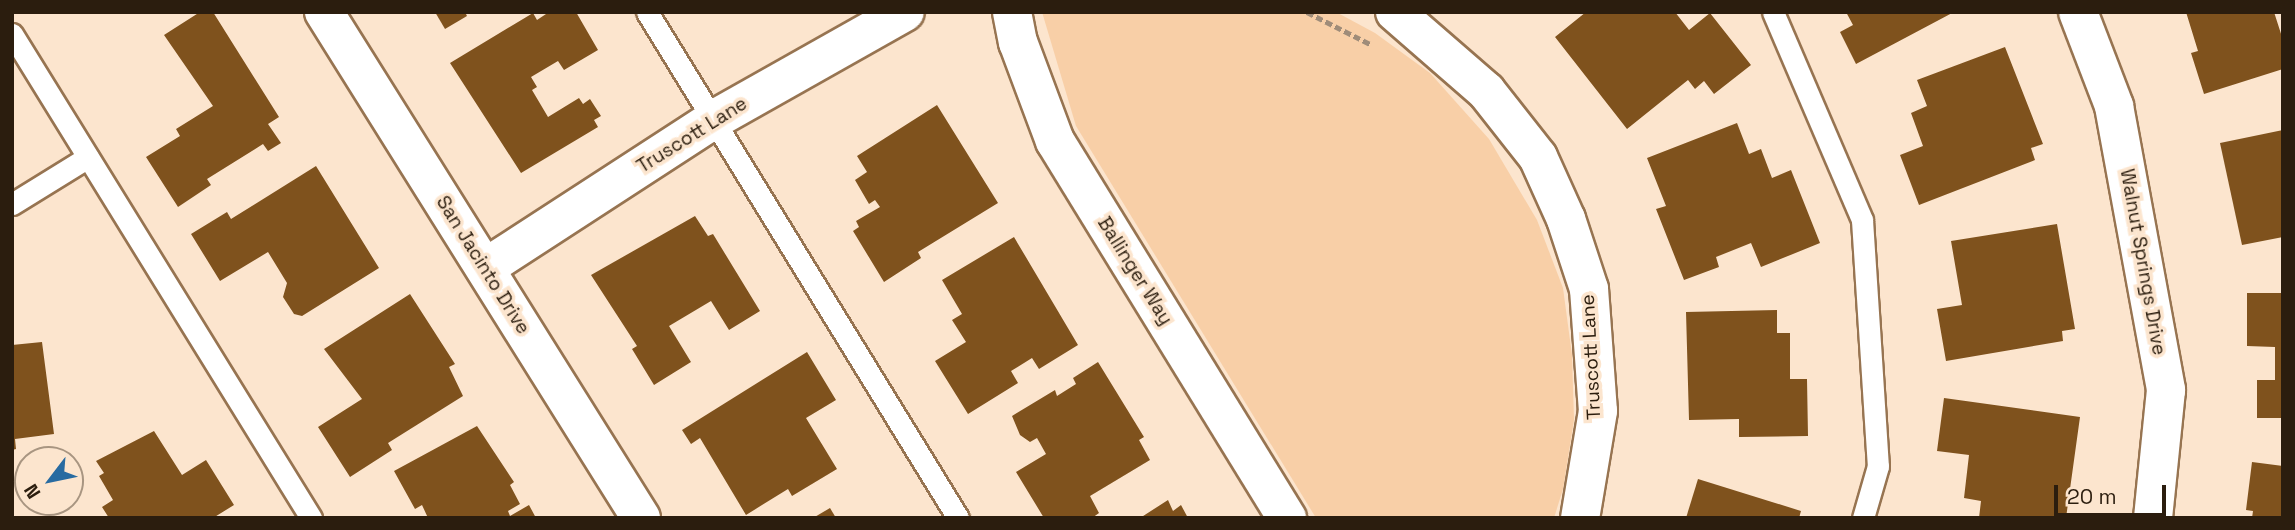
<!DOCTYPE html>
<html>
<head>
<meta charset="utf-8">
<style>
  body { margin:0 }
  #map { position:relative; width:2295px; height:530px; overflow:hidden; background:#fce5ce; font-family:"Space Grotesk",sans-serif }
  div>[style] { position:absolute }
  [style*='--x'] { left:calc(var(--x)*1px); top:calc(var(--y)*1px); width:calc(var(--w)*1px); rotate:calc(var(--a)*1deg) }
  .green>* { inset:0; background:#f8cfa7 }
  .building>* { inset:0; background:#7f521d }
  .path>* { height:4.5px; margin-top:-2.25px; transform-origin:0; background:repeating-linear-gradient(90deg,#9f8c79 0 7px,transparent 0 10.5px) }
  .roads { filter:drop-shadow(2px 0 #977451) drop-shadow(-2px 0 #977451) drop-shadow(0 2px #977451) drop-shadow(0 -2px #977451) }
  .lane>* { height:21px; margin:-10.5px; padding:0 10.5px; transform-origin:10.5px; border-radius:10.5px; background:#fff }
  .street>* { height:38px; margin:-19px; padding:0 19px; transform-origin:19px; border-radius:19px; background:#fff }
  span { translate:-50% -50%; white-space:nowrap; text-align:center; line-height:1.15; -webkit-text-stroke:7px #fce5ce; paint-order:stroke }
  .street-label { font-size:19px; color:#2b1d0e }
  .frame { position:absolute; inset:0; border:14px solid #2b1d0e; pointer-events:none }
  .north { position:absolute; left:14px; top:446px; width:70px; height:70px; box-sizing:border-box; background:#fce5ce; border:2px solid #a89581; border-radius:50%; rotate:238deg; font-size:19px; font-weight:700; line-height:28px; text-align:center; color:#2b1d0e }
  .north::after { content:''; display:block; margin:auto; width:24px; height:32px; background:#286ba1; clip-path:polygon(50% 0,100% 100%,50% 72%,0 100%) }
  .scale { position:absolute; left:2054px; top:485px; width:112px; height:32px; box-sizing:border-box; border:4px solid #2b1d0e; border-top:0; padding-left:9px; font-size:21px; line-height:24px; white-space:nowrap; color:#2b1d0e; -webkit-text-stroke:5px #fce5ce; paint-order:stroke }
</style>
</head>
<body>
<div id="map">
  <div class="green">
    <i style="clip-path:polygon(1042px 12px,1336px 12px,1375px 33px,1430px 73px,1489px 139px,1537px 220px,1563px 288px,1572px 355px,1574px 420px,1563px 489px,1554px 518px,1316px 518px,1076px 126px)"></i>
  </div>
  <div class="building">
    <i style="clip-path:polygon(200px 12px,213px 12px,279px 117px,268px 124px,281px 143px,268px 151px,263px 144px,207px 179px,211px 185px,178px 207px,146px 157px,180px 136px,176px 129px,213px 106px,164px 35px)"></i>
    <i style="clip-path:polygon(435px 12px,465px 12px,467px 16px,445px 29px)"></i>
    <i style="clip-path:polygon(549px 12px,576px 12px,598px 50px,564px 70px,558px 61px,531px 77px,537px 87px,532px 90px,548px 117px,579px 98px,583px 104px,590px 99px,601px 116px,594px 120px,598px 127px,521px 173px,450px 63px,533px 13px,537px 20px)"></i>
    <i style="clip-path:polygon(1586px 12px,1675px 12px,1689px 30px,1710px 13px,1751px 65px,1714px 94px,1704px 81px,1695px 89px,1688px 80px,1627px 129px,1555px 37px)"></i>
    <i style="clip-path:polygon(1846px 12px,1954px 12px,1856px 64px,1840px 32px,1853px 25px)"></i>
    <i style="clip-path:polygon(2186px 12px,2274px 12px,2283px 40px,2283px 69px,2204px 94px,2191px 53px,2198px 51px)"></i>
    <i style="clip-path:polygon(2005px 47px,2043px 144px,2031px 148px,2035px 160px,1919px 205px,1900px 155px,1923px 146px,1911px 113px,1927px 106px,1917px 80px)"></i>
    <i style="clip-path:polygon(937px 105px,998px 203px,918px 252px,921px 258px,884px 282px,853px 231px,859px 227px,856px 221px,880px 207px,875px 200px,869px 204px,855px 180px,867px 172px,857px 156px)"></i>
    <i style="clip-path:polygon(1737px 123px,1749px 154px,1761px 149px,1772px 178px,1791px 170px,1820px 243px,1761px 267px,1751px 243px,1716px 257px,1719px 267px,1684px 280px,1656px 209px,1666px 206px,1647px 158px)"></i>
    <i style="clip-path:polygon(2283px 130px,2283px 237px,2242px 245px,2220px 143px)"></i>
    <i style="clip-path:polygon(316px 166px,379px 268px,302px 316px,294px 314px,283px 297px,287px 283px,268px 252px,220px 281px,191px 234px,227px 212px,231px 219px)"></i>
    <i style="clip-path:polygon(695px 216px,708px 236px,713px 234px,760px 311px,729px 330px,711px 301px,669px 326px,691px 362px,654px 385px,632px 349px,637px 346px,591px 275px)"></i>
    <i style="clip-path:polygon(2057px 224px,2075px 329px,2062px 331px,2063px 341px,1946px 361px,1937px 309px,1962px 305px,1951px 241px)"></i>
    <i style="clip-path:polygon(1014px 237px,1078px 345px,1039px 369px,1032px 358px,1011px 371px,1018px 383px,968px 414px,935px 361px,966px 342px,952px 320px,962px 314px,942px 280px)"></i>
    <i style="clip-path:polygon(2247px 293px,2283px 293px,2283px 418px,2257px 418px,2257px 380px,2275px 380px,2275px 347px,2247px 346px)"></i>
    <i style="clip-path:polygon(410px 294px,455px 364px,449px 367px,463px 396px,388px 443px,392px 450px,350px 477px,318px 427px,362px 399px,324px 349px)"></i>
    <i style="clip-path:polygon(1777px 310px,1777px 333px,1790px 333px,1790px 379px,1807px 379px,1808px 436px,1739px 437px,1739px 419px,1689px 420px,1686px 312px)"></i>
    <i style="clip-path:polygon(42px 342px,54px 434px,15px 439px,16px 449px,12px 450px,12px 345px)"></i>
    <i style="clip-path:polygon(807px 352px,836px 400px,806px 418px,837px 469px,792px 496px,788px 489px,746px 515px,700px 438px,691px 444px,682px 430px)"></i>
    <i style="clip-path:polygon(1098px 362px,1144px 437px,1139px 440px,1150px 460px,1090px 496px,1099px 513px,1092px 518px,1044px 518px,1016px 472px,1046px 454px,1037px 438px,1030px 442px,1020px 435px,1012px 416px,1055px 390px,1057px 396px,1076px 384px,1073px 378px)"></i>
    <i style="clip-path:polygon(1944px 398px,2080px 417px,2066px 518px,1979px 518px,1981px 501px,1964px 498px,1969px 455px,1937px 451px)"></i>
    <i style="clip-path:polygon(477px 426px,514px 482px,510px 485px,520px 504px,508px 511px,510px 516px,529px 505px,536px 518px,428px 518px,422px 505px,415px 509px,394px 471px)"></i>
    <i style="clip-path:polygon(154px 431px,182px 475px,206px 460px,234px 505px,213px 518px,109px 518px,102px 507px,113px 500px,99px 476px,104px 473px,96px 461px)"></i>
    <i style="clip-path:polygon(2252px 462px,2283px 466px,2283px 518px,2252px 518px,2253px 511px,2246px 510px)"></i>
    <i style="clip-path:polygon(1698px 479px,1801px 511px,1799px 518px,1686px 518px)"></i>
    <i style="clip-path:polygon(1168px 500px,1173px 511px,1181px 505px,1188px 518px,1140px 518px)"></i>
    <i style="clip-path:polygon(830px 508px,836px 518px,813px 518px)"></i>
  </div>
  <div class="path">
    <i style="--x:1307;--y:12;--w:73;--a:26.9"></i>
  </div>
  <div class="roads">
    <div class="lane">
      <i style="--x:647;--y:12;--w:594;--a:58.42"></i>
      <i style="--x:1773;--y:12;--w:226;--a:66.8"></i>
      <i style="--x:1862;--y:220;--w:247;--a:86.3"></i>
      <i style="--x:1878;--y:466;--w:54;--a:106.1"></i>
      <i style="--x:12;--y:34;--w:569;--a:58.29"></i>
      <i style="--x:12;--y:204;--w:89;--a:-31.7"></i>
    </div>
    <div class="street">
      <i style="--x:324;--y:12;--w:597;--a:57.93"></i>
      <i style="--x:1012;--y:12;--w:31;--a:79"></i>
      <i style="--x:1018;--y:42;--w:106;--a:69.5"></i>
      <i style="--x:1055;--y:141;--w:443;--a:58.4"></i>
      <i style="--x:1395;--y:12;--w:121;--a:41"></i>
      <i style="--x:1486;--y:91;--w:84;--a:51.8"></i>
      <i style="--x:1538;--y:157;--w:68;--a:65.7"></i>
      <i style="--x:1566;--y:219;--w:74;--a:71.8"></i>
      <i style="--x:1589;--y:289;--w:122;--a:85.8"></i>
      <i style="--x:1598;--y:411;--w:109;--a:99.5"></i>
      <i style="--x:2078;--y:12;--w:101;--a:69"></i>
      <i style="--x:2114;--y:106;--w:289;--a:79.6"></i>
      <i style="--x:2166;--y:390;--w:129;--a:95.8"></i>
      <i style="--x:485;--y:268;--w:272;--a:-33"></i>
      <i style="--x:713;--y:120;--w:220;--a:-29.4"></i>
    </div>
  </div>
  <div class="street-label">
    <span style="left:692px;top:135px;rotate:-32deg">Truscott Lane</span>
    <span style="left:2143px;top:262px;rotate:80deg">Walnut Springs Drive</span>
    <span style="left:483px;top:265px;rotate:58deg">San Jacinto Drive</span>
    <span style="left:1135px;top:271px;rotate:58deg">Ballinger Way</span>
    <span style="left:1591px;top:357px;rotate:-93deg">Truscott Lane</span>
  </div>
  <div class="frame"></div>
  <div class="north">N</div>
  <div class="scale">20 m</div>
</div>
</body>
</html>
